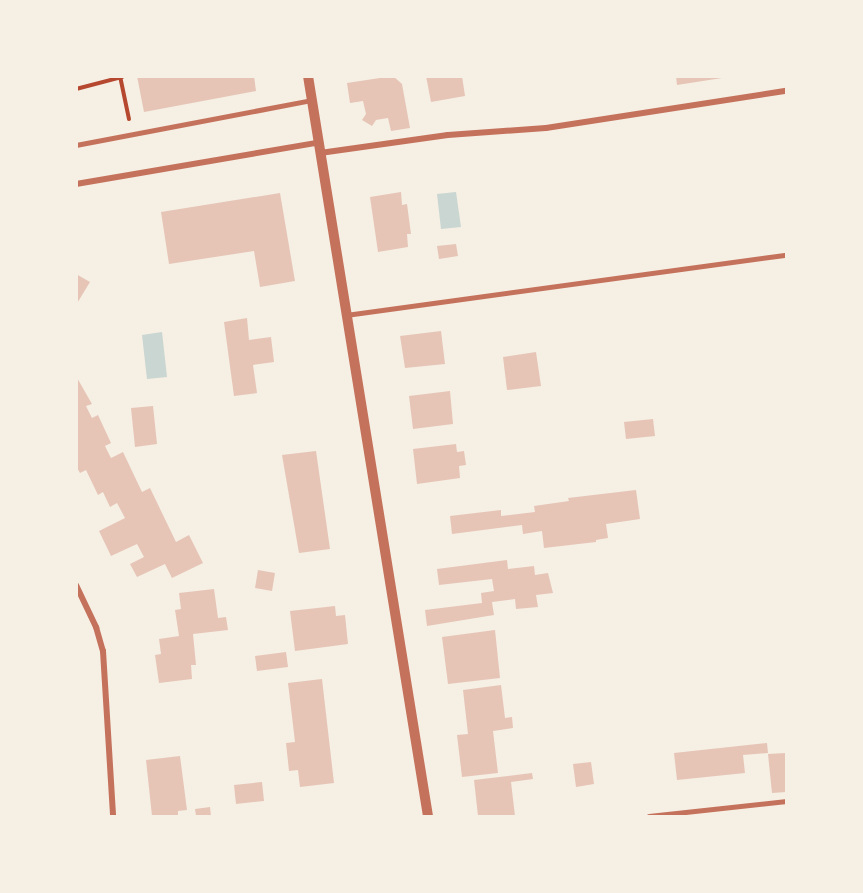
<!DOCTYPE html>
<html>
<head>
<meta charset="utf-8">
<style>
  body { margin:0 }
  #map { position:relative; width:863px; height:893px; overflow:hidden; background:#f6efe4; font-family:Inter,sans-serif }
  div>[style] { position:absolute }
  [style*='--x'] { left:calc(var(--x)*1px); top:calc(var(--y)*1px); width:calc(var(--w)*1px); rotate:calc(var(--a)*1deg) }
  .water>* { inset:0; background:#c9d6d2 }
  .building>* { inset:0; background:#e6c5b7 }
  .path>* { height:4px; margin:-2px; padding:0 2px; transform-origin:2px; border-radius:2px; background:#b5482f }
  .service>* { height:4.5px; margin:-2.25px; padding:0 2.25px; transform-origin:2.25px; border-radius:2.25px; background:#c5725c }
  .minor>* { height:6px; margin:-3px; padding:0 3px; transform-origin:3px; border-radius:3px; background:#c5725c }
  .tertiary>* { height:10px; margin:-5px; padding:0 5px; transform-origin:5px; border-radius:5px; background:#c5725c }
  span { translate:-50% -50%; white-space:nowrap; text-align:center; line-height:1.15; -webkit-text-stroke:4.5px #f6efe4; paint-order:stroke }
  .frame { position:absolute; inset:0; border:78px solid #f6efe4; pointer-events:none }
</style>
</head>
<body>
<div id="map">
  <div class="water">
    <i style="clip-path:polygon(456px 192px,461px 227px,441px 229px,437px 194px)"></i>
    <i style="clip-path:polygon(162px 332px,167px 377px,147px 379px,142px 335px)"></i>
  </div>
  <div class="building">
    <i style="clip-path:polygon(137px 76px,254px 76px,256px 91px,144px 112px)"></i>
    <i style="clip-path:polygon(393px 76px,402px 84px,410px 128px,391px 131px,388px 118px,376px 120px,372px 126px,362px 120px,366px 114px,363px 101px,350px 103px,347px 83px)"></i>
    <i style="clip-path:polygon(426px 76px,462px 76px,465px 96px,431px 102px)"></i>
    <i style="clip-path:polygon(676px 76px,722px 76px,722px 78px,677px 85px)"></i>
    <i style="clip-path:polygon(401px 192px,402px 205px,407px 204px,411px 234px,407px 234px,408px 247px,378px 252px,370px 197px)"></i>
    <i style="clip-path:polygon(280px 193px,295px 281px,260px 287px,254px 251px,169px 264px,161px 212px)"></i>
    <i style="clip-path:polygon(456px 244px,458px 256px,439px 259px,437px 246px)"></i>
    <i style="clip-path:polygon(76px 274px,90px 282px,76px 305px)"></i>
    <i style="clip-path:polygon(247px 318px,249px 340px,271px 337px,274px 362px,253px 365px,257px 393px,234px 396px,224px 322px)"></i>
    <i style="clip-path:polygon(441px 331px,445px 364px,405px 368px,400px 336px)"></i>
    <i style="clip-path:polygon(536px 352px,541px 386px,507px 390px,503px 357px)"></i>
    <i style="clip-path:polygon(76px 376px,92px 404px,86px 406px,92px 418px,98px 415px,111px 443px,105px 446px,111px 458px,123px 452px,142px 492px,150px 488px,176px 542px,189px 535px,203px 563px,172px 578px,165px 564px,137px 577px,130px 564px,144px 557px,137px 544px,111px 556px,99px 531px,125px 518px,117px 503px,110px 507px,103px 492px,98px 495px,86px 470px,80px 473px,76px 466px)"></i>
    <i style="clip-path:polygon(450px 391px,453px 424px,413px 429px,409px 396px)"></i>
    <i style="clip-path:polygon(153px 406px,157px 444px,135px 447px,131px 408px)"></i>
    <i style="clip-path:polygon(653px 419px,655px 436px,626px 439px,624px 422px)"></i>
    <i style="clip-path:polygon(456px 444px,457px 452px,464px 451px,466px 465px,459px 466px,460px 478px,417px 484px,413px 449px)"></i>
    <i style="clip-path:polygon(316px 451px,330px 549px,299px 553px,282px 455px)"></i>
    <i style="clip-path:polygon(636px 490px,640px 519px,606px 524px,608px 538px,596px 540px,596px 542px,544px 548px,542px 531px,523px 534px,522px 525px,452px 534px,450px 516px,501px 510px,501px 516px,535px 512px,534px 506px,569px 501px,568px 498px)"></i>
    <i style="clip-path:polygon(507px 560px,508px 569px,534px 566px,535px 575px,548px 573px,553px 593px,536px 595px,538px 607px,516px 609px,515px 599px,492px 602px,494px 615px,427px 626px,425px 610px,482px 603px,481px 593px,494px 591px,492px 579px,439px 585px,437px 569px)"></i>
    <i style="clip-path:polygon(258px 570px,275px 573px,272px 591px,255px 588px)"></i>
    <i style="clip-path:polygon(214px 589px,218px 618px,226px 617px,228px 630px,193px 634px,196px 665px,191px 665px,192px 679px,159px 683px,155px 655px,161px 654px,159px 639px,179px 636px,175px 610px,181px 609px,179px 593px)"></i>
    <i style="clip-path:polygon(335px 606px,336px 616px,345px 615px,348px 644px,295px 651px,290px 611px)"></i>
    <i style="clip-path:polygon(495px 630px,500px 678px,448px 684px,442px 637px)"></i>
    <i style="clip-path:polygon(286px 652px,288px 667px,257px 671px,255px 656px)"></i>
    <i style="clip-path:polygon(322px 679px,334px 783px,300px 787px,298px 770px,289px 771px,286px 743px,295px 742px,288px 683px)"></i>
    <i style="clip-path:polygon(501px 685px,505px 718px,512px 717px,513px 728px,493px 731px,498px 773px,462px 777px,457px 735px,468px 734px,463px 690px)"></i>
    <i style="clip-path:polygon(767px 743px,768px 753px,743px 755px,745px 773px,677px 780px,674px 753px)"></i>
    <i style="clip-path:polygon(786px 753px,786px 792px,772px 793px,768px 754px)"></i>
    <i style="clip-path:polygon(180px 756px,187px 810px,178px 811px,178px 816px,152px 816px,146px 760px)"></i>
    <i style="clip-path:polygon(591px 762px,594px 784px,576px 787px,573px 764px)"></i>
    <i style="clip-path:polygon(532px 773px,533px 779px,511px 782px,515px 816px,478px 816px,474px 780px)"></i>
    <i style="clip-path:polygon(262px 782px,264px 801px,236px 804px,234px 785px)"></i>
    <i style="clip-path:polygon(210px 807px,211px 816px,196px 816px,195px 809px)"></i>
  </div>
  <div class="path">
    <i style="--x:120;--y:76;--w:44;--a:78.2"></i>
    <i style="--x:76;--y:89;--w:48;--a:-14.6"></i>
  </div>
  <div class="service">
    <i style="--x:76;--y:145;--w:239;--a:-10.8"></i>
    <i style="--x:346;--y:315;--w:444;--a:-7.8"></i>
    <i style="--x:649;--y:816;--w:138;--a:-6.2"></i>
  </div>
  <div class="minor">
    <i style="--x:320;--y:153;--w:129;--a:-8"></i>
    <i style="--x:448;--y:135;--w:98;--a:-4.1"></i>
    <i style="--x:546;--y:128;--w:243;--a:-8.8"></i>
    <i style="--x:76;--y:184;--w:244;--a:-9.7"></i>
    <i style="--x:76;--y:585;--w:47;--a:64.5"></i>
    <i style="--x:96;--y:627;--w:25;--a:74"></i>
    <i style="--x:103;--y:651;--w:165;--a:86.5"></i>
  </div>
  <div class="tertiary">
    <i style="--x:308;--y:76;--w:750;--a:80.79"></i>
  </div>
  <div class="frame"></div>
</div>
</body>
</html>
